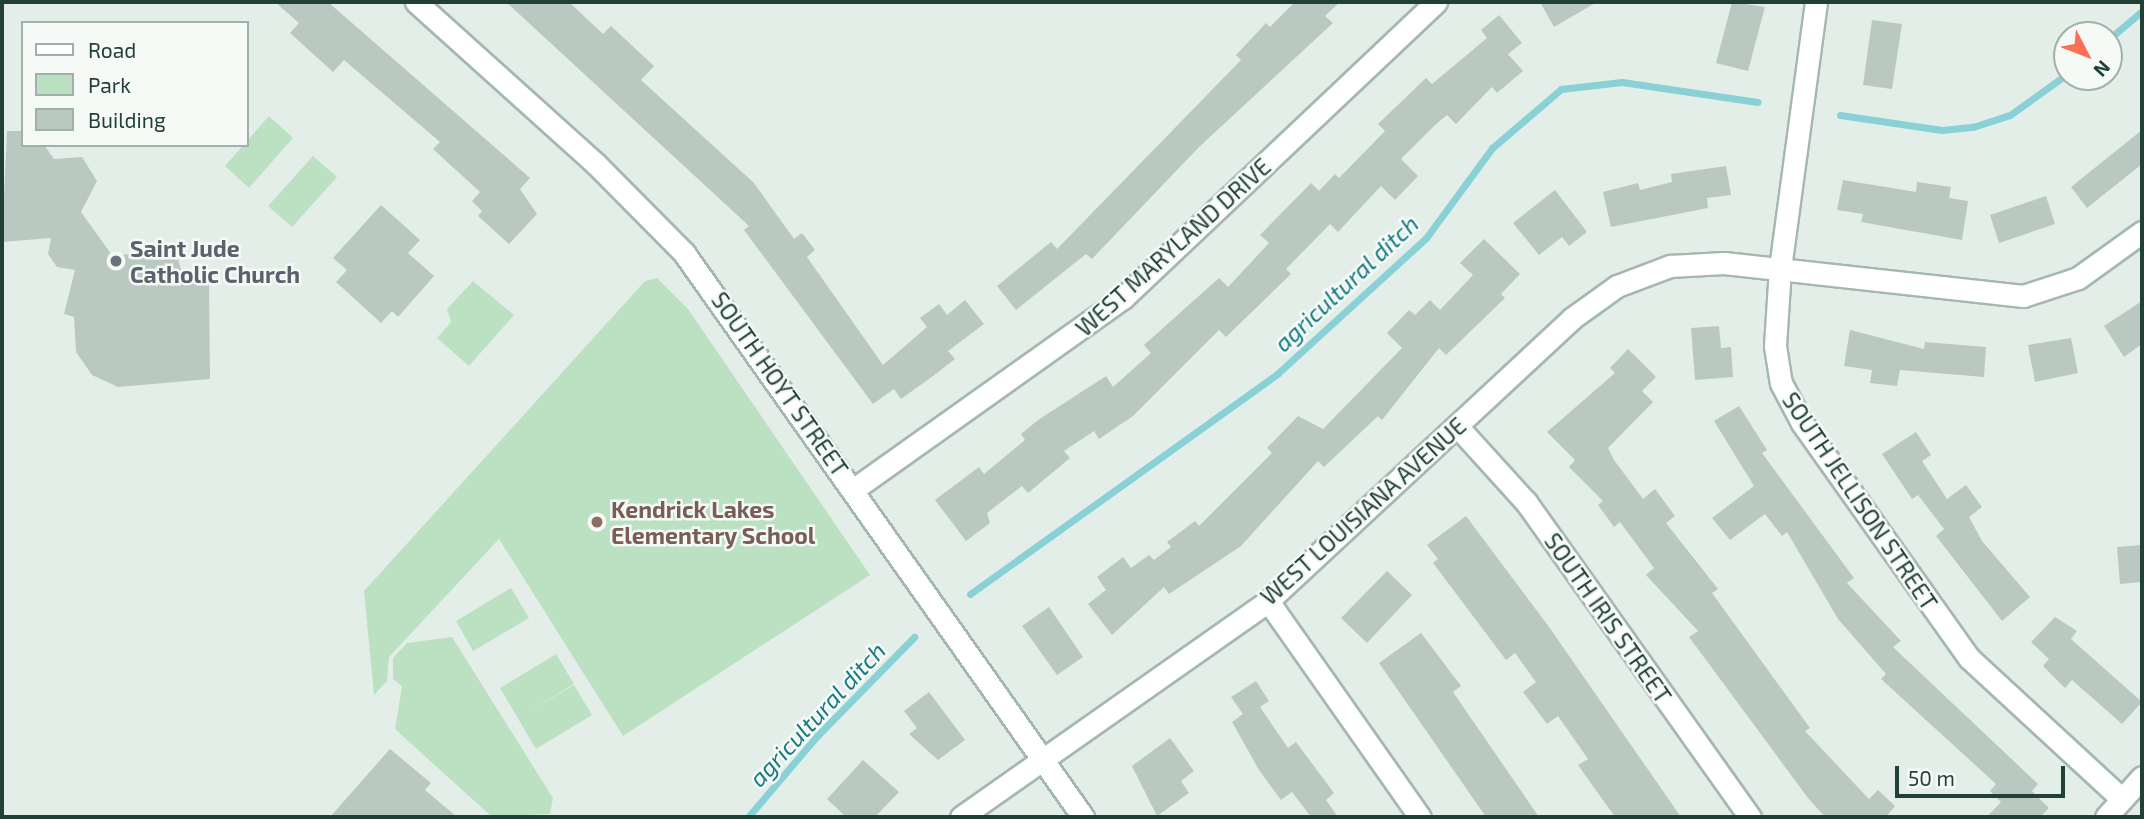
<!DOCTYPE html>
<html>
<head>
<meta charset="utf-8">
<style>
  body { margin:0 }
  #map { position:relative; width:2144px; height:819px; overflow:hidden; background:#e4eee9; font-family:"Exo 2",sans-serif }
  div>[style] { position:absolute }
  [style*='--x'] { left:calc(var(--x)*1px); top:calc(var(--y)*1px); width:calc(var(--w)*1px); rotate:calc(var(--a)*1deg) }
  .green>* { inset:0; background:#bce1c2 }
  .stream>* { height:7px; margin:-3.5px; padding:0 3.5px; transform-origin:3.5px; border-radius:3.5px; background:#89d1d6 }
  .building>* { inset:0; background:#b9c9c1 }
  .roads { filter:drop-shadow(2px 0 #a6b7b0) drop-shadow(-2px 0 #a6b7b0) drop-shadow(0 2px #a6b7b0) drop-shadow(0 -2px #a6b7b0) }
  .minor>* { height:21px; margin:-10.5px; padding:0 10.5px; transform-origin:10.5px; border-radius:10.5px; background:#fff }
  .tertiary>* { height:21px; margin:-10.5px; padding:0 10.5px; transform-origin:10.5px; border-radius:10.5px; background:#fff }
  .dots>* { width:19px; height:19px; translate:-50% -50%; box-sizing:border-box; border:4px solid #f5faf7; border-radius:50% }
  span { translate:-50% -50%; white-space:nowrap; text-align:center; line-height:1.15; -webkit-text-stroke:5px #f5faf7; paint-order:stroke }
  .street-label { font-size:23px; color:#224136 }
  .worship-label { font-size:23px; color:#5b616d; font-weight:700 }
  .left { translate:0 -50%; text-align:left }
  .education-label { font-size:23px; color:#785e54; font-weight:700 }
  .water-label { font-size:24px; color:#177a82; font-style:italic }
  .frame { position:absolute; inset:0; border:4px solid #224136; pointer-events:none }
  .legend { position:absolute; left:21px; top:21px; width:228px; height:126px; box-sizing:border-box; background:#f5faf7; border:2px solid #a1b0aa; margin:0; padding:9px 12px; list-style:none; font-size:21px; color:#224136 }
  .legend li { display:flex; align-items:center; gap:14px; height:35px }
  .legend b { width:35px; border:2px solid #a1b0aa }
  .north { position:absolute; left:2053px; top:21px; width:70px; height:70px; box-sizing:border-box; background:#f5faf7; border:2px solid #a1b0aa; border-radius:50%; rotate:132deg; font-size:19px; font-weight:700; line-height:28px; text-align:center; color:#224136 }
  .north::after { content:''; display:block; margin:auto; width:24px; height:32px; background:#fa6f56; clip-path:polygon(50% 0,100% 100%,50% 72%,0 100%) }
  .scale { position:absolute; left:1895px; top:766px; width:170px; height:32px; box-sizing:border-box; border:4px solid #224136; border-top:0; padding-left:9px; font-size:21px; line-height:24px; white-space:nowrap; color:#224136; -webkit-text-stroke:5px #f5faf7; paint-order:stroke }
</style>
</head>
<body>
<div id="map">
  <div class="green">
    <i style="clip-path:polygon(269px 116px,293px 138px,249px 188px,225px 166px)"></i>
    <i style="clip-path:polygon(313px 156px,337px 177px,292px 227px,268px 206px)"></i>
    <i style="clip-path:polygon(657px 278px,688px 309px,870px 575px,623px 736px,499px 539px,389px 657px,387px 681px,374px 695px,364px 591px,645px 281px)"></i>
    <i style="clip-path:polygon(473px 281px,514px 315px,469px 366px,437px 338px,451px 322px,447px 309px)"></i>
    <i style="clip-path:polygon(511px 588px,529px 618px,473px 651px,456px 621px)"></i>
    <i style="clip-path:polygon(452px 637px,553px 798px,550px 814px,492px 817px,395px 729px,402px 686px,393px 679px,393px 658px,407px 643px)"></i>
    <i style="clip-path:polygon(556px 654px,574px 684px,528px 712px,574px 685px,592px 715px,536px 749px,500px 688px)"></i>
  </div>
  <div class="stream">
    <i style="--x:2109;--y:39;--w:43;--a:-40.3"></i>
    <i style="--x:1840;--y:115;--w:103;--a:8.4"></i>
    <i style="--x:1942;--y:130;--w:31;--a:-6"></i>
    <i style="--x:1973;--y:127;--w:39;--a:-18"></i>
    <i style="--x:2010;--y:115;--w:70;--a:-35.7"></i>
    <i style="--x:970;--y:594;--w:378;--a:-35.6"></i>
    <i style="--x:1277;--y:374;--w:202;--a:-42.4"></i>
    <i style="--x:1426;--y:238;--w:112;--a:-53.7"></i>
    <i style="--x:1492;--y:148;--w:91;--a:-40.5"></i>
    <i style="--x:1561;--y:89;--w:61;--a:-6.5"></i>
    <i style="--x:1622;--y:82;--w:137;--a:8.4"></i>
    <i style="--x:748;--y:817;--w:106;--a:-49.6"></i>
    <i style="--x:817;--y:736;--w:139;--a:-45.6"></i>
  </div>
  <div class="building">
    <i style="clip-path:polygon(275px 2px,328px 2px,530px 178px,520px 189px,537px 214px,509px 244px,478px 216px,482px 211px,472px 201px,480px 192px,433px 149px,440px 142px,344px 60px,333px 72px,290px 33px,299px 23px)"></i>
    <i style="clip-path:polygon(506px 2px,569px 2px,603px 34px,611px 26px,654px 66px,641px 80px,754px 183px,794px 239px,802px 233px,815px 250px,807px 257px,883px 365px,927px 327px,920px 318px,939px 304px,947px 315px,965px 300px,984px 324px,948px 351px,955px 359px,933px 376px,901px 399px,894px 389px,873px 404px,744px 230px,749px 226px)"></i>
    <i style="clip-path:polygon(1295px 2px,1340px 2px,1325px 16px,1333px 23px,1199px 147px,1092px 259px,1086px 254px,1016px 310px,997px 286px,1051px 242px,1057px 249px,1241px 60px,1236px 55px,1266px 23px,1270px 27px)"></i>
    <i style="clip-path:polygon(1540px 2px,1597px 2px,1554px 27px)"></i>
    <i style="clip-path:polygon(1732px 2px,1765px 7px,1748px 71px,1716px 63px)"></i>
    <i style="clip-path:polygon(1499px 15px,1522px 43px,1508px 54px,1523px 71px,1497px 93px,1492px 87px,1456px 124px,1447px 115px,1435px 125px,1401px 159px,1418px 176px,1395px 200px,1381px 186px,1338px 232px,1330px 224px,1286px 269px,1291px 274px,1226px 337px,1219px 330px,1133px 416px,1099px 439px,1094px 431px,1064px 451px,1070px 458px,1028px 493px,1022px 486px,987px 513px,990px 523px,966px 541px,935px 500px,979px 467px,984px 474px,1025px 440px,1021px 434px,1038px 420px,1106px 376px,1113px 387px,1151px 353px,1144px 345px,1219px 278px,1228px 287px,1269px 243px,1260px 235px,1311px 183px,1319px 191px,1335px 174px,1339px 178px,1385px 131px,1378px 124px,1426px 78px,1432px 84px,1487px 38px,1481px 30px)"></i>
    <i style="clip-path:polygon(1872px 20px,1902px 24px,1892px 89px,1863px 85px)"></i>
    <i style="clip-path:polygon(2142px 130px,2142px 164px,2087px 208px,2071px 187px)"></i>
    <i style="clip-path:polygon(7px 131px,23px 131px,23px 145px,44px 145px,54px 159px,82px 157px,97px 181px,81px 212px,112px 255px,176px 252px,182px 273px,209px 279px,210px 379px,118px 387px,92px 375px,76px 352px,74px 317px,64px 314px,75px 270px,57px 267px,48px 254px,51px 238px,2px 242px)"></i>
    <i style="clip-path:polygon(1726px 166px,1731px 195px,1707px 198px,1708px 208px,1611px 227px,1603px 192px,1638px 183px,1640px 190px,1672px 182px,1671px 174px)"></i>
    <i style="clip-path:polygon(1843px 180px,1916px 192px,1917px 182px,1951px 187px,1949px 198px,1968px 201px,1962px 240px,1861px 222px,1863px 214px,1837px 210px)"></i>
    <i style="clip-path:polygon(1555px 190px,1587px 232px,1569px 246px,1562px 237px,1539px 255px,1513px 223px)"></i>
    <i style="clip-path:polygon(2046px 196px,2055px 224px,1999px 243px,1990px 215px)"></i>
    <i style="clip-path:polygon(381px 205px,420px 240px,408px 253px,434px 276px,398px 317px,392px 311px,381px 323px,336px 282px,347px 270px,333px 258px)"></i>
    <i style="clip-path:polygon(1484px 239px,1520px 274px,1501px 294px,1505px 298px,1446px 355px,1439px 348px,1382px 420px,1378px 416px,1324px 467px,1318px 461px,1241px 546px,1169px 594px,1164px 587px,1112px 635px,1088px 604px,1106px 590px,1097px 577px,1123px 557px,1131px 568px,1149px 555px,1154px 560px,1171px 547px,1167px 542px,1195px 521px,1199px 526px,1272px 453px,1267px 448px,1298px 416px,1323px 429px,1402px 348px,1387px 333px,1409px 310px,1415px 315px,1430px 300px,1440px 310px,1473px 275px,1460px 263px)"></i>
    <i style="clip-path:polygon(2142px 301px,2142px 344px,2124px 357px,2104px 326px)"></i>
    <i style="clip-path:polygon(1719px 326px,1721px 348px,1731px 347px,1733px 377px,1695px 380px,1691px 328px)"></i>
    <i style="clip-path:polygon(1850px 330px,1924px 349px,1925px 342px,1986px 347px,1984px 377px,1900px 370px,1897px 386px,1870px 383px,1872px 370px,1844px 366px)"></i>
    <i style="clip-path:polygon(2071px 338px,2078px 373px,2035px 382px,2028px 345px)"></i>
    <i style="clip-path:polygon(1628px 349px,1656px 377px,1642px 391px,1653px 402px,1608px 448px,1614px 460px,1643px 499px,1655px 489px,1675px 516px,1666px 523px,1718px 589px,1712px 593px,1810px 728px,1805px 731px,1869px 799px,1878px 790px,1895px 806px,1886px 817px,1825px 817px,1808px 798px,1689px 637px,1698px 631px,1646px 575px,1654px 568px,1620px 522px,1614px 527px,1598px 505px,1603px 501px,1569px 467px,1575px 460px,1547px 432px,1615px 373px,1610px 368px)"></i>
    <i style="clip-path:polygon(1739px 406px,1767px 450px,1762px 453px,1854px 578px,1847px 583px,1901px 641px,1893px 647px,2038px 784px,2032px 791px,2049px 808px,2040px 817px,1987px 817px,2001px 802px,1990px 791px,1996px 784px,1881px 679px,1886px 674px,1838px 619px,1787px 532px,1782px 536px,1765px 514px,1730px 540px,1712px 518px,1754px 486px,1714px 421px)"></i>
    <i style="clip-path:polygon(1916px 432px,1931px 455px,1922px 461px,1947px 499px,1966px 485px,1982px 507px,1969px 517px,1982px 541px,2030px 597px,2002px 621px,1936px 536px,1944px 529px,1918px 495px,1912px 499px,1882px 454px)"></i>
    <i style="clip-path:polygon(1466px 516px,1549px 627px,1681px 817px,1615px 817px,1578px 765px,1588px 759px,1558px 716px,1547px 724px,1523px 692px,1536px 682px,1515px 653px,1506px 660px,1433px 563px,1438px 559px,1427px 545px)"></i>
    <i style="clip-path:polygon(2142px 545px,2142px 582px,2120px 584px,2117px 547px)"></i>
    <i style="clip-path:polygon(1387px 571px,1412px 595px,1367px 643px,1341px 618px)"></i>
    <i style="clip-path:polygon(1049px 607px,1083px 657px,1057px 675px,1022px 626px)"></i>
    <i style="clip-path:polygon(2055px 617px,2077px 631px,2071px 639px,2142px 702px,2122px 724px,2072px 680px,2065px 688px,2043px 666px,2049px 659px,2031px 642px)"></i>
    <i style="clip-path:polygon(1421px 633px,1461px 686px,1453px 692px,1539px 817px,1486px 817px,1379px 663px)"></i>
    <i style="clip-path:polygon(1256px 681px,1269px 701px,1260px 707px,1288px 748px,1296px 742px,1334px 793px,1326px 800px,1338px 817px,1311px 817px,1292px 792px,1281px 800px,1259px 770px,1232px 722px,1243px 714px,1231px 697px)"></i>
    <i style="clip-path:polygon(929px 692px,965px 740px,938px 760px,909px 734px,917px 728px,904px 711px)"></i>
    <i style="clip-path:polygon(1170px 738px,1194px 771px,1181px 781px,1189px 793px,1157px 816px,1132px 766px)"></i>
    <i style="clip-path:polygon(390px 749px,431px 783px,425px 790px,457px 817px,330px 817px)"></i>
    <i style="clip-path:polygon(863px 760px,899px 792px,875px 817px,846px 817px,827px 799px)"></i>
  </div>
  <div class="roads">
    <div class="minor">
      <i style="--x:1816;--y:2;--w:268;--a:97.7"></i>
      <i style="--x:1780;--y:268;--w:78;--a:93.7"></i>
      <i style="--x:1775;--y:346;--w:37;--a:81"></i>
      <i style="--x:1781;--y:383;--w:45;--a:62.3"></i>
      <i style="--x:1802;--y:423;--w:288;--a:54.6"></i>
      <i style="--x:1969;--y:658;--w:208;--a:42.7"></i>
      <i style="--x:1457;--y:426;--w:103;--a:47.8"></i>
      <i style="--x:1526;--y:502;--w:387;--a:54.6"></i>
      <i style="--x:854;--y:489;--w:330;--a:-35.4"></i>
      <i style="--x:1123;--y:298;--w:431;--a:-43.4"></i>
      <i style="--x:1268;--y:601;--w:264;--a:54.9"></i>
      <i style="--x:961;--y:817;--w:375;--a:-35.1"></i>
      <i style="--x:1268;--y:601;--w:414;--a:-42.9"></i>
      <i style="--x:1571;--y:319;--w:57;--a:-35.7"></i>
      <i style="--x:1617;--y:286;--w:57;--a:-20.7"></i>
      <i style="--x:1670;--y:266;--w:54;--a:-3.2"></i>
      <i style="--x:1724;--y:263;--w:301;--a:6.3"></i>
      <i style="--x:2023;--y:296;--w:58;--a:-18.1"></i>
      <i style="--x:2078;--y:278;--w:79;--a:-35.7"></i>
      <i style="--x:2106;--y:817;--w:54;--a:-48"></i>
    </div>
    <div class="tertiary">
      <i style="--x:416;--y:2;--w:241;--a:42"></i>
      <i style="--x:595;--y:163;--w:127;--a:45.3"></i>
      <i style="--x:684;--y:253;--w:691;--a:54.72"></i>
    </div>
  </div>
  <div class="dots">
    <i style="left:116px;top:261px;background:#6b7280"></i>
    <i style="left:597px;top:522px;background:#8d6e63"></i>
  </div>
  <div class="street-label">
    <span style="left:1173px;top:247px;rotate:-42deg">WEST MARYLAND DRIVE</span>
    <span style="left:780px;top:384px;rotate:55deg">SOUTH HOYT STREET</span>
    <span style="left:1860px;top:501px;rotate:56deg">SOUTH JELLISON STREET</span>
    <span style="left:1363px;top:511px;rotate:-42deg">WEST LOUISIANA AVENUE</span>
    <span style="left:1608px;top:618px;rotate:55deg">SOUTH IRIS STREET</span>
  </div>
  <div class="worship-label">
    <span class="left" style="left:130px;top:261px">Saint Jude<br>Catholic Church</span>
  </div>
  <div class="education-label">
    <span class="left" style="left:611px;top:522px">Kendrick Lakes<br>Elementary School</span>
  </div>
  <div class="water-label">
    <span style="left:1346px;top:283px;rotate:-43deg">agricultural ditch</span>
    <span style="left:817px;top:714px;rotate:-47deg">agricultural ditch</span>
  </div>
  <div class="frame"></div>
  <ul class="legend">
  <li><b style="height:9px;background:#fff"></b>Road</li>
  <li><b style="height:19px;background:#bce1c2"></b>Park</li>
  <li><b style="height:19px;background:#b9c9c1"></b>Building</li>
  </ul>
  <div class="north">N</div>
  <div class="scale">50 m</div>
</div>
</body>
</html>
